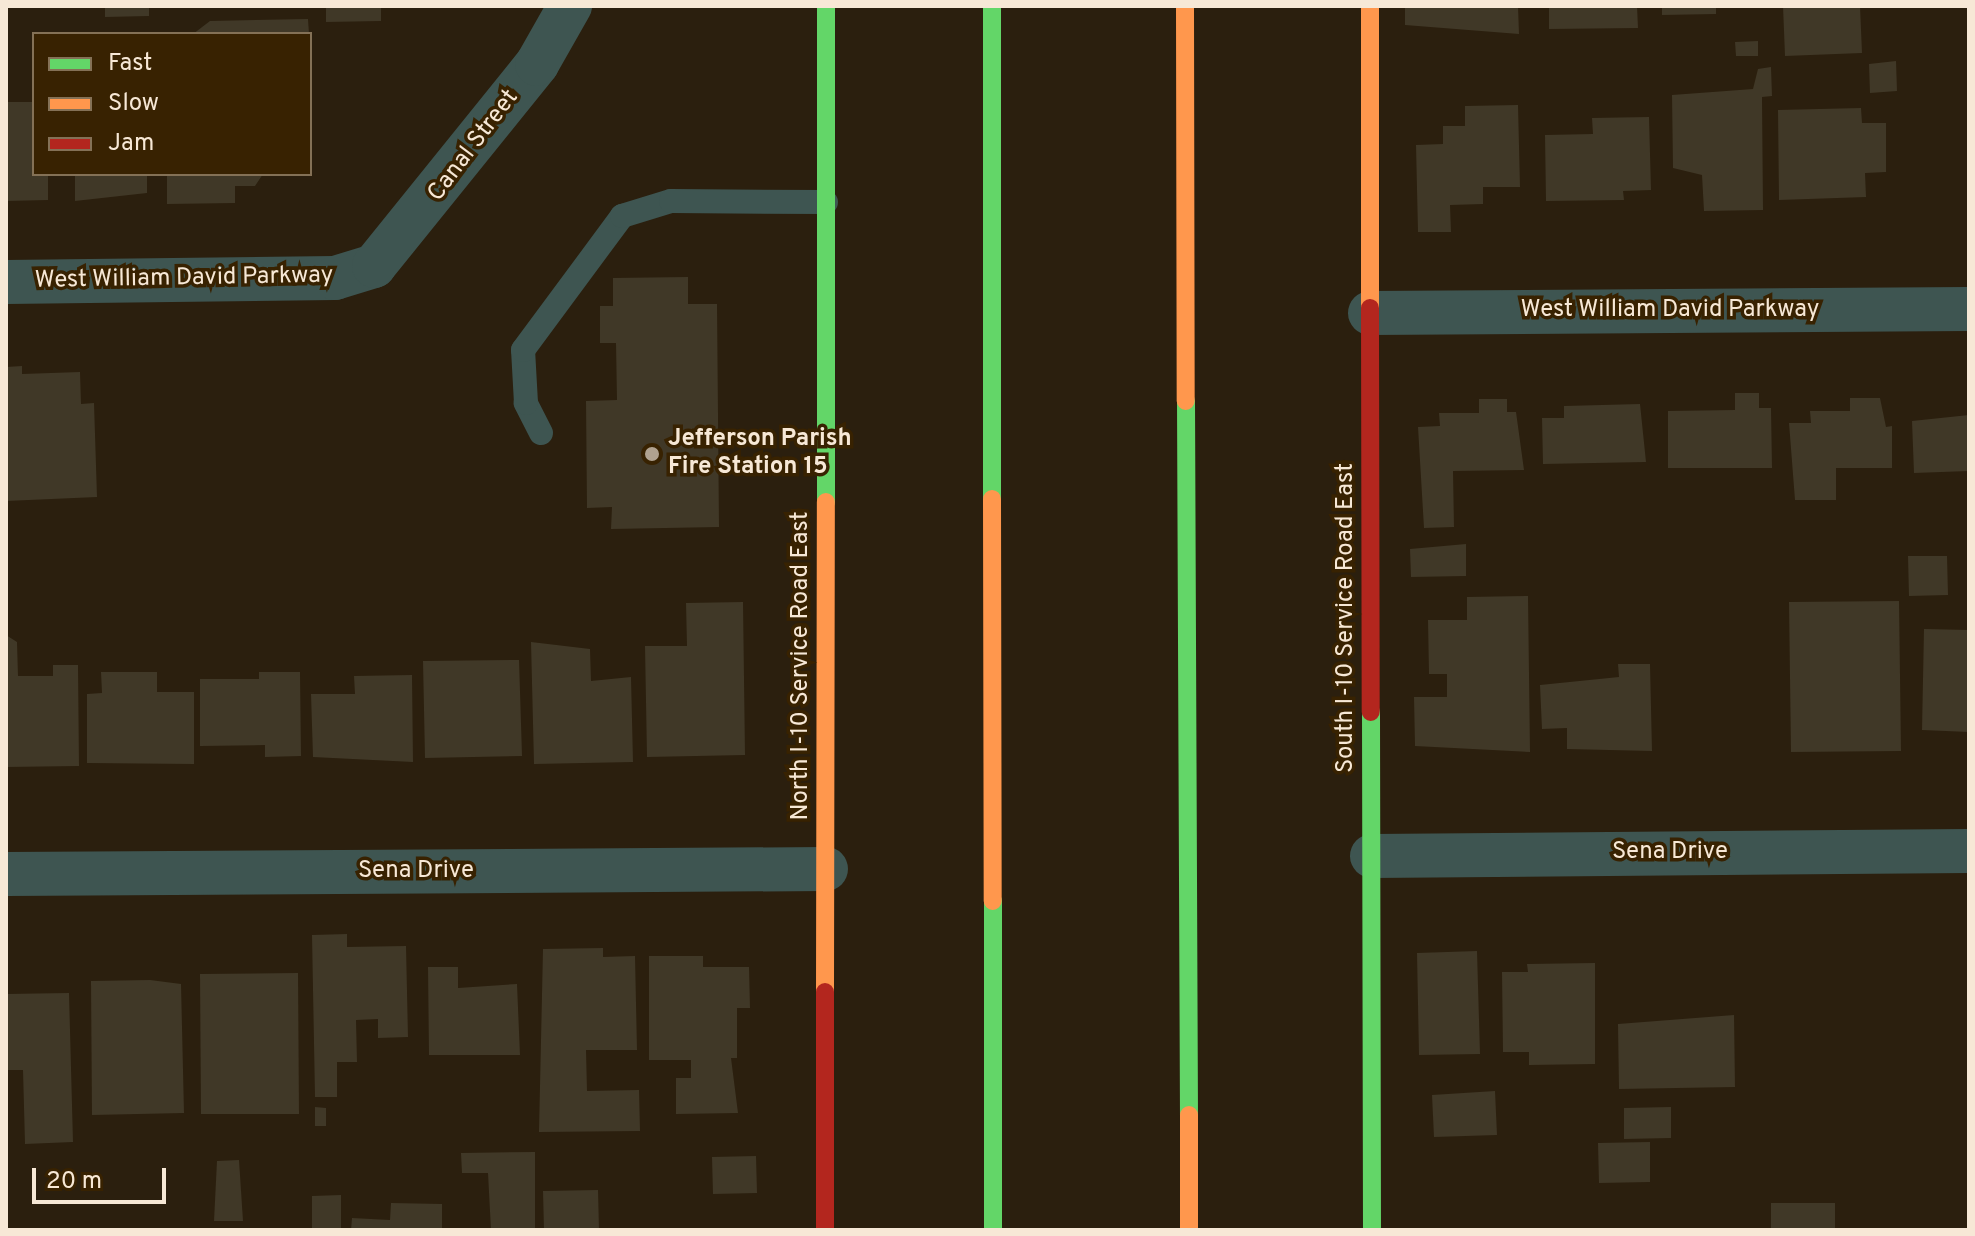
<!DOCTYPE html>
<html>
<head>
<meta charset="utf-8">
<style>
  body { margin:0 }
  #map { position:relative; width:1975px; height:1236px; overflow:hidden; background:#2b1f0e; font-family:Overpass,sans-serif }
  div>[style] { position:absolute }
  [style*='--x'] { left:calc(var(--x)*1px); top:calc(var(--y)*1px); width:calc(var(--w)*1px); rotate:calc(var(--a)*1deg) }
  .building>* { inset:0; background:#403827 }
  .lane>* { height:24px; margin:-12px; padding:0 12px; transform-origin:12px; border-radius:12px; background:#3e5551 }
  .street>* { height:44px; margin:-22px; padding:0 22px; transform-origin:22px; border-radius:22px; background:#3e5551 }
  .fast>* { height:18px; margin:-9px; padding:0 9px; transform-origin:9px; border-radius:9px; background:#63d668 }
  .slow>* { height:18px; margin:-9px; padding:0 9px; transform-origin:9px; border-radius:9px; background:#ff974d }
  .jam>* { height:18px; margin:-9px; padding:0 9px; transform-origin:9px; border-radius:9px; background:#b3261e }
  .dots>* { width:22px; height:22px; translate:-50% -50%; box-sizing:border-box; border:4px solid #382201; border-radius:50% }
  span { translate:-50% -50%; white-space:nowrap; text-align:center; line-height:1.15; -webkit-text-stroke:7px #382201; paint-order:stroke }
  .street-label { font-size:24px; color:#f7e8d6 }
  .poi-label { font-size:24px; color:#f7e8d6; font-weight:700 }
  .left { translate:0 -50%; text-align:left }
  .frame { position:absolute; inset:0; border:8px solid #f7e8d6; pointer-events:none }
  .legend { position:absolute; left:32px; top:32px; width:280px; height:144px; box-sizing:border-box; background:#382201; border:2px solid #847156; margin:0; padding:10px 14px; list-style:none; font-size:24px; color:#f7e8d6 }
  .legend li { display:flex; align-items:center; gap:16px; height:40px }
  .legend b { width:40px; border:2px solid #847156 }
  .scale { position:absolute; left:32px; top:1168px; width:134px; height:36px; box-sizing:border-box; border:4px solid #f7e8d6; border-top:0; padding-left:10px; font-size:24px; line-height:28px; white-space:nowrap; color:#f7e8d6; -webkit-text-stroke:6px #382201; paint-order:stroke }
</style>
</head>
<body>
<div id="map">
  <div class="building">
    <i style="clip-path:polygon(105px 6px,149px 6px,149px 16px,105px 17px)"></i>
    <i style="clip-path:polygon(326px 6px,381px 6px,381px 21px,326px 22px)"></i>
    <i style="clip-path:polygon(1405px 6px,1518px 6px,1519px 34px,1405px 25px)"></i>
    <i style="clip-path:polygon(1549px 6px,1637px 6px,1638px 28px,1549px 29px)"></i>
    <i style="clip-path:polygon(1662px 6px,1716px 6px,1716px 14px,1662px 15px)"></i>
    <i style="clip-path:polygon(1783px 6px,1860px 6px,1862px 53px,1785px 56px)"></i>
    <i style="clip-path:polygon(308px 19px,309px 34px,193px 34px,210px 21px)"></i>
    <i style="clip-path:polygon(1758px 41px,1758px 56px,1736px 56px,1735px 42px)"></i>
    <i style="clip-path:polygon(1896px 61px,1897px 91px,1870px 93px,1869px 64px)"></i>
    <i style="clip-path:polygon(1771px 67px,1772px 96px,1762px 97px,1763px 210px,1704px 211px,1702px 175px,1673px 168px,1672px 95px,1753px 89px,1758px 69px)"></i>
    <i style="clip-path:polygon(6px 102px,34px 102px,34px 174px,48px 174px,48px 200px,6px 201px)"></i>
    <i style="clip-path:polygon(1518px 105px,1520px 187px,1483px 187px,1483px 204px,1450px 205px,1451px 232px,1418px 232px,1416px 145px,1443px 144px,1443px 126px,1465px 126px,1465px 106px)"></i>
    <i style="clip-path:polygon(1861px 108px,1862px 123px,1886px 123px,1886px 172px,1865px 173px,1866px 197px,1779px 200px,1778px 110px)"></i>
    <i style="clip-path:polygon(1649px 117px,1651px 190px,1623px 191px,1624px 200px,1546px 201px,1545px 135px,1593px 134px,1592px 118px)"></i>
    <i style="clip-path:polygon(75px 174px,147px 174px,147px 193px,75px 201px)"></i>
    <i style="clip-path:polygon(167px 174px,263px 174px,255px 186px,235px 186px,235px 203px,167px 204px)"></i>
    <i style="clip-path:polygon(688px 277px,688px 304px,717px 304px,719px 527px,611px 529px,612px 507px,587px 508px,586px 401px,617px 400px,616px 343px,600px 343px,600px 306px,613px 306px,613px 278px)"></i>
    <i style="clip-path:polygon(22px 366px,22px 374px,80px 372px,81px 404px,94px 403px,97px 497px,6px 501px,6px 367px)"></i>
    <i style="clip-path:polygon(1735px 393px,1759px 393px,1759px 408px,1771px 408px,1772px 468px,1668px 468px,1668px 411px,1735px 410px)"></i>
    <i style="clip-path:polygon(1850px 398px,1880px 398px,1886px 427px,1892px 426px,1892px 468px,1836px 468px,1836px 500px,1795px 500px,1789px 423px,1811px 423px,1810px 411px,1850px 411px)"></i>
    <i style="clip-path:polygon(1479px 399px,1507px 399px,1507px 412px,1516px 412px,1524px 470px,1453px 471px,1454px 527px,1424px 528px,1418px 427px,1440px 426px,1439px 413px,1479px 413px)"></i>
    <i style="clip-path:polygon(1640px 404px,1646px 462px,1543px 464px,1542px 418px,1564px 418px,1564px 406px)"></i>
    <i style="clip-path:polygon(1969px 415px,1969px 471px,1914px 473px,1912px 421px)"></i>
    <i style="clip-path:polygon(1466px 544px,1466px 576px,1411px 577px,1410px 549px)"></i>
    <i style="clip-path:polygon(1908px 556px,1947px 556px,1948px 595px,1909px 596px)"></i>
    <i style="clip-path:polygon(1528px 596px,1530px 752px,1415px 746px,1414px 697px,1447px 697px,1447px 674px,1429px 674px,1428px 620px,1467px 620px,1467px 597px)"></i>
    <i style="clip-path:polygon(1899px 601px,1901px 751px,1791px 752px,1789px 602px)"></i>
    <i style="clip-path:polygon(743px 602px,745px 755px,647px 757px,645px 646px,687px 646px,686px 603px)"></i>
    <i style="clip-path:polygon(1924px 629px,1969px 630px,1969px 732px,1922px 730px)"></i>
    <i style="clip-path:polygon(6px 635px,17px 642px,18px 676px,53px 676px,53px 665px,78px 665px,79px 766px,6px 767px)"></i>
    <i style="clip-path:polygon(531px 642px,590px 649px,591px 681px,631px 677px,633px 762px,534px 764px)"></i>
    <i style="clip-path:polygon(519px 660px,522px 756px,425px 758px,423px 661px)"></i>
    <i style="clip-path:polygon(1618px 664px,1650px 664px,1652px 751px,1567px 749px,1567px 728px,1542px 729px,1540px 685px,1619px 677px)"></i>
    <i style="clip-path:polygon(101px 672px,157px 672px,157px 692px,194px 692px,194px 764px,87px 763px,87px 694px,102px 693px)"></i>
    <i style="clip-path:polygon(259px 672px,300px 672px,301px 756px,265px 757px,265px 745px,200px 746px,200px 679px,259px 679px)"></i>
    <i style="clip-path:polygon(412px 675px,413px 762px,313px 757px,311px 694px,355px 694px,354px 676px)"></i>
    <i style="clip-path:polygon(347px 934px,347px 947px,406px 946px,408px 1037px,378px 1038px,378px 1019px,356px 1020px,357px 1062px,337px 1062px,337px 1097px,315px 1097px,312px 935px)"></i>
    <i style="clip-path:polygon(603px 948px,603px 957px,635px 956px,637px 1050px,586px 1050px,587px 1091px,639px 1090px,640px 1131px,539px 1132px,543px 949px)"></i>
    <i style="clip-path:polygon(1477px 951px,1480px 1054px,1419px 1055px,1417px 953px)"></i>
    <i style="clip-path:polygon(649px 956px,703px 956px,703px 967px,749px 967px,750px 1008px,737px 1008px,737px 1058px,731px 1058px,738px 1113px,676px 1114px,676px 1078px,691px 1078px,691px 1060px,649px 1060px)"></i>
    <i style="clip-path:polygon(1595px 963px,1595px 1064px,1529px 1065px,1529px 1052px,1503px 1052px,1502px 972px,1528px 972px,1527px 964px)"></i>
    <i style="clip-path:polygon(428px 967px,458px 967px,458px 988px,517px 984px,520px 1055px,429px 1055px)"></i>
    <i style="clip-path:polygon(298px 973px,299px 1114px,201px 1114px,200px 974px)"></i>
    <i style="clip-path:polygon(150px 980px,181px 984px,184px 1113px,92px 1115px,91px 981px)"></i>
    <i style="clip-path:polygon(69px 993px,73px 1142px,25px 1144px,23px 1070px,6px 1070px,6px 994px)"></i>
    <i style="clip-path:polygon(1734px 1015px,1735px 1087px,1619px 1089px,1618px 1024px)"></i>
    <i style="clip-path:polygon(1495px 1091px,1497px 1135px,1434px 1137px,1432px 1095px)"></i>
    <i style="clip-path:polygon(315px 1107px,326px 1108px,326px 1126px,315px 1126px)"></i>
    <i style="clip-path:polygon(1671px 1107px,1671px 1138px,1624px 1139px,1624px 1108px)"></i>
    <i style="clip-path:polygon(1650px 1142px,1650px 1182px,1599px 1183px,1598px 1143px)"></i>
    <i style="clip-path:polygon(535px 1152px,535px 1230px,491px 1230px,488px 1173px,462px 1173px,461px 1153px)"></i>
    <i style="clip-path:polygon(756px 1156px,757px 1193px,713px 1194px,712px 1157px)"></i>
    <i style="clip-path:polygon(239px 1160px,243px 1221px,214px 1221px,217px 1161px)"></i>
    <i style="clip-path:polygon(598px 1190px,599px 1230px,544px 1230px,543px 1191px)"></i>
    <i style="clip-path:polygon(341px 1195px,341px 1230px,312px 1230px,312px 1196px)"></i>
    <i style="clip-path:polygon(391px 1203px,442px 1204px,442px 1230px,351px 1230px,352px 1218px,390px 1220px)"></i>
    <i style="clip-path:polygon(1771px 1203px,1835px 1203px,1835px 1230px,1771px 1230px)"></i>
  </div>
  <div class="lane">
    <i style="--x:541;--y:433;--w:34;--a:-117"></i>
    <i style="--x:526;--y:403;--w:53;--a:-93.2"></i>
    <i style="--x:523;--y:350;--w:167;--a:-53.5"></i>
    <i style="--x:622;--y:216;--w:51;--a:-17"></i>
    <i style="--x:671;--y:201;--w:155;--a:0.4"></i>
  </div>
  <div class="street">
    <i style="--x:6;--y:282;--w:329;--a:-0.7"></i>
    <i style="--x:335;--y:278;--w:41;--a:-17.1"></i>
    <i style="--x:374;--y:266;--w:260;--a:-51.1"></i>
    <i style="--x:537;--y:64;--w:67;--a:-60.4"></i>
    <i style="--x:1370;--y:313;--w:599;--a:-0.38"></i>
    <i style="--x:1372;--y:856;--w:597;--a:-0.48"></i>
    <i style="--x:6;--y:874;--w:820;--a:-0.35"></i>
  </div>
  <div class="fast">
    <i style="--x:992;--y:6;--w:493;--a:90"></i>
    <i style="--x:1186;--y:401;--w:714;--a:89.76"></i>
    <i style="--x:826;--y:502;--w:496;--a:-90"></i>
    <i style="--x:1371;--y:712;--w:518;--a:89.89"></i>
    <i style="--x:993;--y:901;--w:329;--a:90"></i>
  </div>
  <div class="slow">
    <i style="--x:1185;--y:6;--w:395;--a:89.9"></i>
    <i style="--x:1370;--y:6;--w:302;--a:90"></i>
    <i style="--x:992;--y:499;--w:402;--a:89.9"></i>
    <i style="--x:825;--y:992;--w:490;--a:-89.9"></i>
    <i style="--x:1189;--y:1115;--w:115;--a:90"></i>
  </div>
  <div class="jam">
    <i style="--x:1370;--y:308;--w:404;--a:89.9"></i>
    <i style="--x:825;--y:1230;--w:238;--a:-90"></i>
  </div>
  <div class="dots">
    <i style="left:652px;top:454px;background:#b0a290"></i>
  </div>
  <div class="street-label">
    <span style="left:474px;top:146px;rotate:-53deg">Canal Street</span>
    <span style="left:184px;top:279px;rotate:-1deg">West William David Parkway</span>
    <span style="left:1670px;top:311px">West William David Parkway</span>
    <span style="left:1347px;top:618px;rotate:-90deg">South I-10 Service Road East</span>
    <span style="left:802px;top:666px;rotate:-90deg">North I-10 Service Road East</span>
    <span style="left:1670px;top:853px">Sena Drive</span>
    <span style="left:416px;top:872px">Sena Drive</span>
  </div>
  <div class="poi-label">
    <span class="left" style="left:668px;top:454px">Jefferson Parish<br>Fire Station 15</span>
  </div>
  <div class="frame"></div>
  <ul class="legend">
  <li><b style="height:10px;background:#63d668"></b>Fast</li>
  <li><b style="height:10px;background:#ff974d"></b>Slow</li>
  <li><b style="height:10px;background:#b3261e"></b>Jam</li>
  </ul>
  <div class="scale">20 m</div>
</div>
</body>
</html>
